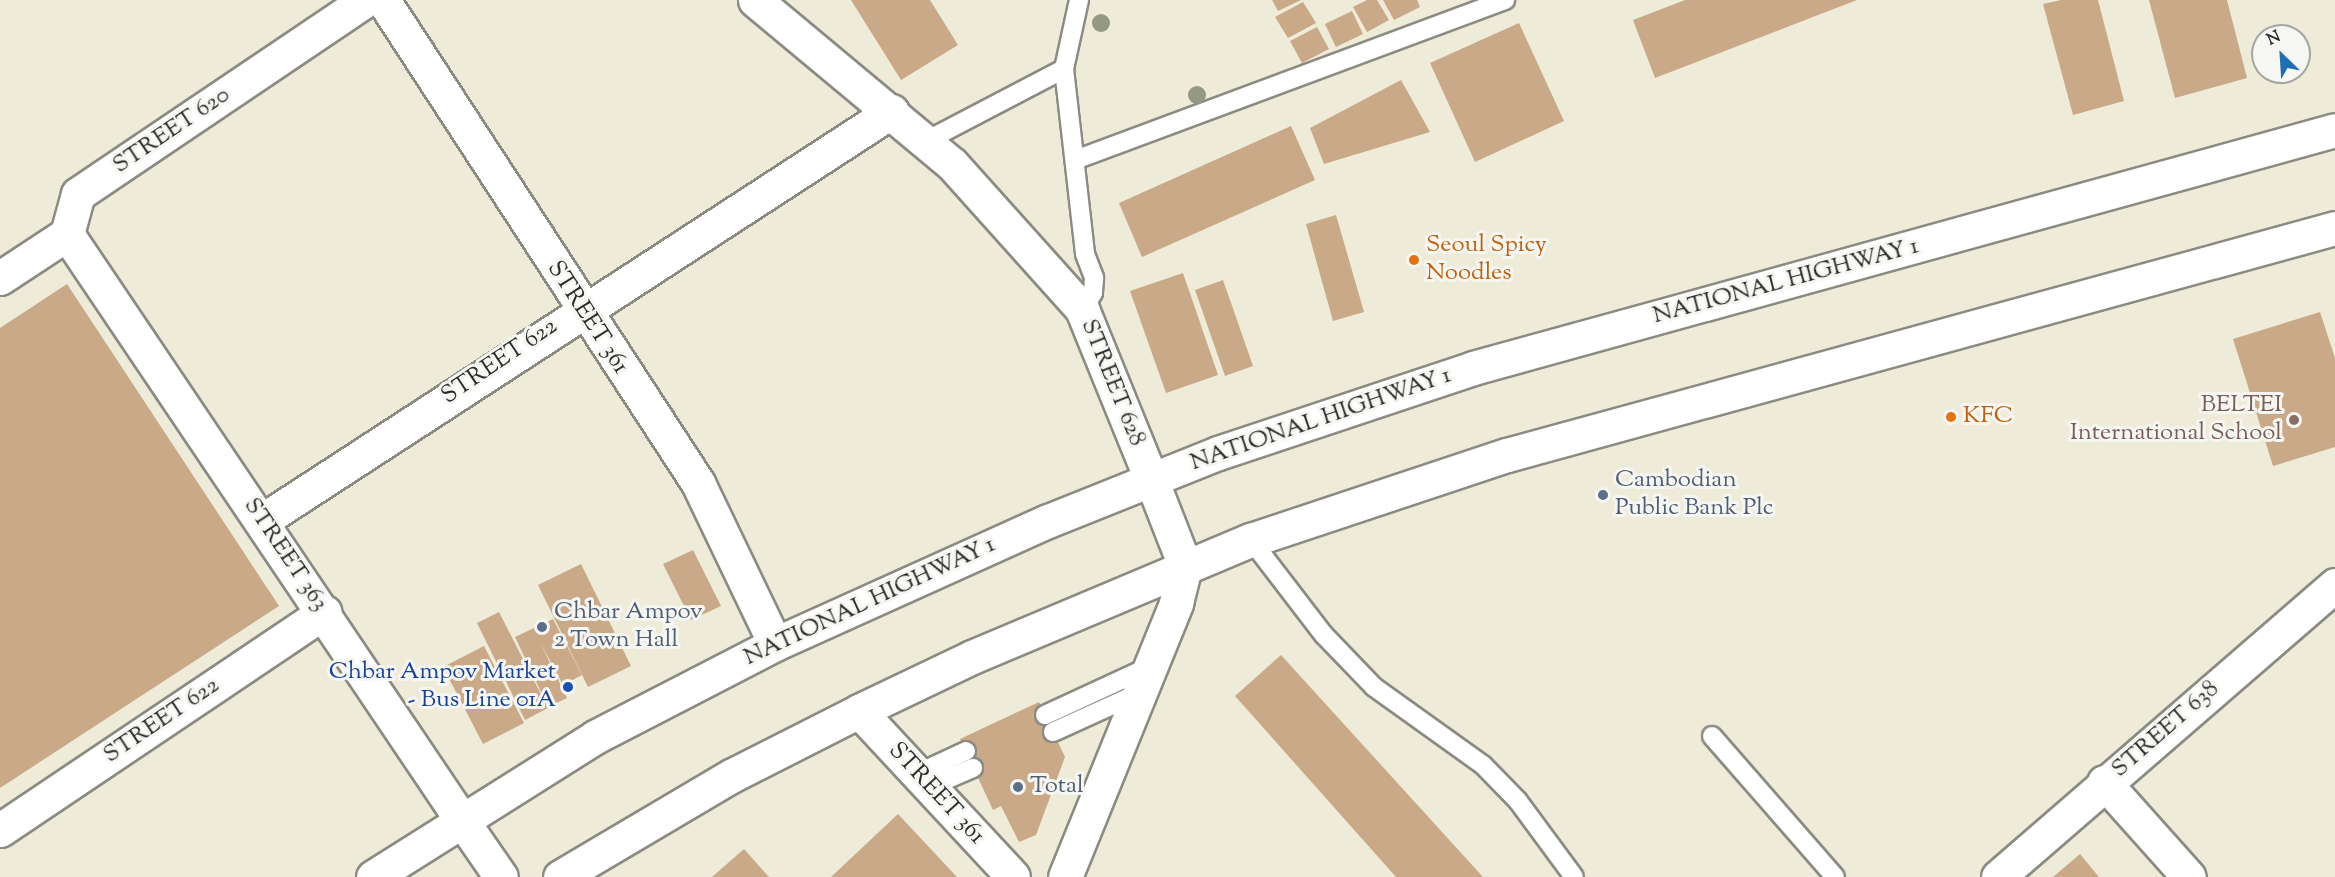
<!DOCTYPE html>
<html>
<head>
<meta charset="utf-8">
<style>
  body { margin:0 }
  #map { position:relative; width:2335px; height:877px; overflow:hidden; background:#eeebd8; font-family:"Sorts Mill Goudy",serif }
  div>[style] { position:absolute }
  [style*='--x'] { left:calc(var(--x)*1px); top:calc(var(--y)*1px); width:calc(var(--w)*1px); rotate:calc(var(--a)*1deg) }
  .building>* { inset:0; background:#c9a987 }
  .roads { filter:drop-shadow(2px 0 #8c8b82) drop-shadow(-2px 0 #8c8b82) drop-shadow(0 2px #8c8b82) drop-shadow(0 -2px #8c8b82) }
  .lane>* { height:18px; margin:-9px; padding:0 9px; transform-origin:9px; border-radius:9px; background:#fff }
  .street>* { height:33px; margin:-16.5px; padding:0 16.5px; transform-origin:16.5px; border-radius:16.5px; background:#fff }
  .secondary>* { height:33px; margin:-16.5px; padding:0 16.5px; transform-origin:16.5px; border-radius:16.5px; background:#fff }
  .highway>* { height:33px; margin:-16.5px; padding:0 16.5px; transform-origin:16.5px; border-radius:16.5px; background:#fff }
  .trees>* { width:18px; height:18px; margin:-9px; border-radius:50%; background:#959883 }
  .dots>* { width:16px; height:16px; translate:-50% -50%; box-sizing:border-box; border:3px solid #f6f6f2; border-radius:50% }
  span { translate:-50% -50%; white-space:nowrap; text-align:center; line-height:1.15; -webkit-text-stroke:6px #f6f6f2; paint-order:stroke }
  .street-label { font-size:24px; color:#2b2b2b }
  .food-label { font-size:24px; color:#c56008 }
  .left { translate:0 -50%; text-align:left }
  .education-label { font-size:24px; color:#785e54 }
  .right { translate:-100% -50%; text-align:right }
  .service-label { font-size:24px; color:#4e5e75 }
  .transit-label { font-size:24px; color:#164399 }
  .north { position:absolute; left:2251px; top:24px; width:60px; height:60px; box-sizing:border-box; background:#f6f6f2; border:2px solid #a5a5a2; border-radius:50%; rotate:335deg; font-size:16px; font-weight:700; line-height:24px; text-align:center; color:#2b2b2b }
  .north::after { content:''; display:block; margin:auto; width:21px; height:27px; background:#1f6fb2; clip-path:polygon(50% 0,100% 100%,50% 72%,0 100%) }
</style>
</head>
<body>
<div id="map">
  <div class="building">
    <i style="clip-path:polygon(851px 0,930px 0,958px 45px,901px 80px)"></i>
    <i style="clip-path:polygon(1272px 0,1301px 0,1278px 11px)"></i>
    <i style="clip-path:polygon(1367px 0,1377px 0,1389px 20px,1367px 32px,1353px 7px)"></i>
    <i style="clip-path:polygon(1383px 0,1417px 0,1420px 7px,1394px 20px)"></i>
    <i style="clip-path:polygon(1685px 0,1857px 0,1655px 78px,1633px 20px)"></i>
    <i style="clip-path:polygon(2061px 0,2098px 0,2124px 101px,2073px 115px,2043px 4px)"></i>
    <i style="clip-path:polygon(2149px 0,2227px 0,2247px 78px,2175px 98px)"></i>
    <i style="clip-path:polygon(1303px 2px,1316px 23px,1288px 38px,1275px 17px)"></i>
    <i style="clip-path:polygon(1352px 11px,1363px 34px,1336px 47px,1325px 24px)"></i>
    <i style="clip-path:polygon(1519px 23px,1564px 121px,1475px 162px,1430px 63px)"></i>
    <i style="clip-path:polygon(1317px 27px,1329px 49px,1302px 63px,1290px 41px)"></i>
    <i style="clip-path:polygon(1401px 80px,1430px 132px,1324px 164px,1310px 128px)"></i>
    <i style="clip-path:polygon(1291px 126px,1315px 180px,1142px 257px,1119px 203px)"></i>
    <i style="clip-path:polygon(1336px 215px,1364px 312px,1333px 321px,1306px 224px)"></i>
    <i style="clip-path:polygon(1183px 273px,1218px 375px,1166px 393px,1130px 291px)"></i>
    <i style="clip-path:polygon(1223px 280px,1253px 366px,1225px 376px,1195px 290px)"></i>
    <i style="clip-path:polygon(67px 284px,279px 606px,0 788px,0 328px)"></i>
    <i style="clip-path:polygon(2320px 312px,2335px 358px,2335px 447px,2273px 466px,2233px 339px)"></i>
    <i style="clip-path:polygon(693px 550px,721px 606px,691px 620px,663px 564px)"></i>
    <i style="clip-path:polygon(581px 564px,631px 666px,588px 687px,538px 585px)"></i>
    <i style="clip-path:polygon(499px 612px,548px 708px,525px 720px,477px 623px)"></i>
    <i style="clip-path:polygon(553px 619px,582px 675px,563px 685px,540px 642px,567px 698px,548px 707px,515px 637px)"></i>
    <i style="clip-path:polygon(484px 646px,524px 723px,483px 744px,443px 667px)"></i>
    <i style="clip-path:polygon(1281px 655px,1483px 877px,1396px 877px,1235px 696px)"></i>
    <i style="clip-path:polygon(1039px 702px,1065px 757px,1036px 835px,1019px 842px,1001px 806px,993px 810px,960px 739px)"></i>
    <i style="clip-path:polygon(898px 814px,957px 877px,831px 877px)"></i>
    <i style="clip-path:polygon(744px 849px,769px 877px,712px 877px)"></i>
    <i style="clip-path:polygon(2080px 854px,2099px 877px,2053px 877px)"></i>
  </div>
  <div class="roads">
    <div class="lane">
      <i style="--x:1079;--y:0;--w:71;--a:102.3"></i>
      <i style="--x:1064;--y:69;--w:186;--a:83.5"></i>
      <i style="--x:1085;--y:254;--w:26;--a:69"></i>
      <i style="--x:1094;--y:278;--w:15;--a:94"></i>
      <i style="--x:1093;--y:293;--w:19;--a:125"></i>
      <i style="--x:926;--y:141;--w:156;--a:-27.6"></i>
      <i style="--x:1075;--y:160;--w:459;--a:-20.4"></i>
      <i style="--x:1251;--y:540;--w:120;--a:52.5"></i>
      <i style="--x:1324;--y:635;--w:72;--a:46.1"></i>
      <i style="--x:1374;--y:687;--w:134;--a:35.6"></i>
      <i style="--x:1483;--y:765;--w:50;--a:45.8"></i>
      <i style="--x:1518;--y:801;--w:94;--a:53.6"></i>
      <i style="--x:1045;--y:715;--w:115;--a:-24.8"></i>
      <i style="--x:1053;--y:732;--w:94;--a:-24.4"></i>
      <i style="--x:1712;--y:736;--w:187;--a:48.9"></i>
      <i style="--x:917;--y:774;--w:54;--a:-25.1"></i>
      <i style="--x:929;--y:787;--w:48;--a:-23.4"></i>
    </div>
    <div class="street">
      <i style="--x:383;--y:0;--w:577;--a:56.89"></i>
      <i style="--x:698;--y:483;--w:178;--a:64.4"></i>
      <i style="--x:755;--y:0;--w:256;--a:39.8"></i>
      <i style="--x:952;--y:164;--w:195;--a:48.1"></i>
      <i style="--x:1082;--y:309;--w:183;--a:67.9"></i>
      <i style="--x:67;--y:234;--w:705;--a:56.04"></i>
      <i style="--x:0;--y:278;--w:80;--a:-33.3"></i>
      <i style="--x:67;--y:234;--w:41;--a:-74.6"></i>
      <i style="--x:78;--y:194;--w:347;--a:-34"></i>
      <i style="--x:263;--y:520;--w:750;--a:-33.03"></i>
      <i style="--x:859;--y:711;--w:226;--a:47.1"></i>
      <i style="--x:2104;--y:782;--w:127;--a:48.2"></i>
      <i style="--x:0;--y:830;--w:391;--a:-33.9"></i>
      <i style="--x:1998;--y:877;--w:446;--a:-40.9"></i>
    </div>
    <div class="secondary">
      <i style="--x:461;--y:819;--w:70;--a:55.4"></i>
      <i style="--x:1065;--y:877;--w:296;--a:-67.9"></i>
      <i style="--x:1176;--y:603;--w:38;--a:-76"></i>
      <i style="--x:1185;--y:566;--w:93;--a:-111.3"></i>
    </div>
    <div class="highway">
      <i style="--x:373;--y:877;--w:262;--a:-32.2"></i>
      <i style="--x:595;--y:737;--w:203;--a:-27.3"></i>
      <i style="--x:775;--y:644;--w:299;--a:-24.3"></i>
      <i style="--x:1048;--y:521;--w:183;--a:-21.8"></i>
      <i style="--x:1218;--y:453;--w:269;--a:-18.4"></i>
      <i style="--x:1473;--y:368;--w:894;--a:-15.43"></i>
      <i style="--x:560;--y:877;--w:199;--a:-30.6"></i>
      <i style="--x:731;--y:776;--w:144;--a:-26.9"></i>
      <i style="--x:859;--y:711;--w:125;--a:-25.5"></i>
      <i style="--x:972;--y:657;--w:303;--a:-22.8"></i>
      <i style="--x:1251;--y:540;--w:270;--a:-18.4"></i>
      <i style="--x:1507;--y:455;--w:859;--a:-15.33"></i>
    </div>
  </div>
  <div class="trees">
    <i style="left:1101px;top:23px"></i>
    <i style="left:1197px;top:95px"></i>
  </div>
  <div class="dots">
    <i style="left:1414px;top:260px;background:#e8710a"></i>
    <i style="left:1951px;top:417px;background:#e8710a"></i>
    <i style="left:2294px;top:420px;background:#8d6e63"></i>
    <i style="left:1603px;top:495px;background:#5c6f8a"></i>
    <i style="left:542px;top:627px;background:#5c6f8a"></i>
    <i style="left:568px;top:687px;background:#1a4fb4"></i>
    <i style="left:1018px;top:787px;background:#5c6f8a"></i>
  </div>
  <div class="street-label">
    <span style="left:172px;top:131px;rotate:-34deg">STREET 620</span>
    <span style="left:1786px;top:282px;rotate:-15deg">NATIONAL HIGHWAY 1</span>
    <span style="left:587px;top:318px;rotate:57deg">STREET 361</span>
    <span style="left:500px;top:362px;rotate:-34deg">STREET 622</span>
    <span style="left:1112px;top:383px;rotate:68deg">STREET 628</span>
    <span style="left:1321px;top:420px;rotate:-19deg">NATIONAL HIGHWAY 1</span>
    <span style="left:285px;top:555px;rotate:56deg">STREET 363</span>
    <span style="left:870px;top:602px;rotate:-25deg">NATIONAL HIGHWAY 1</span>
    <span style="left:162px;top:721px;rotate:-34deg">STREET 622</span>
    <span style="left:2166px;top:730px;rotate:-41deg">STREET 638</span>
    <span style="left:936px;top:794px;rotate:47deg">STREET 361</span>
  </div>
  <div class="food-label">
    <span class="left" style="left:1426px;top:260px">Seoul Spicy<br>Noodles</span>
    <span class="left" style="left:1963px;top:417px">KFC</span>
  </div>
  <div class="education-label">
    <span class="right" style="left:2282px;top:420px">BELTEI<br>International School</span>
  </div>
  <div class="service-label">
    <span class="left" style="left:1615px;top:495px">Cambodian<br>Public Bank Plc</span>
    <span class="left" style="left:554px;top:627px">Chbar Ampov<br>2 Town Hall</span>
    <span class="left" style="left:1030px;top:787px">Total</span>
  </div>
  <div class="transit-label">
    <span class="right" style="left:556px;top:687px">Chbar Ampov Market<br>- Bus Line 01A</span>
  </div>
  <div class="north">N</div>
</div>
</body>
</html>
